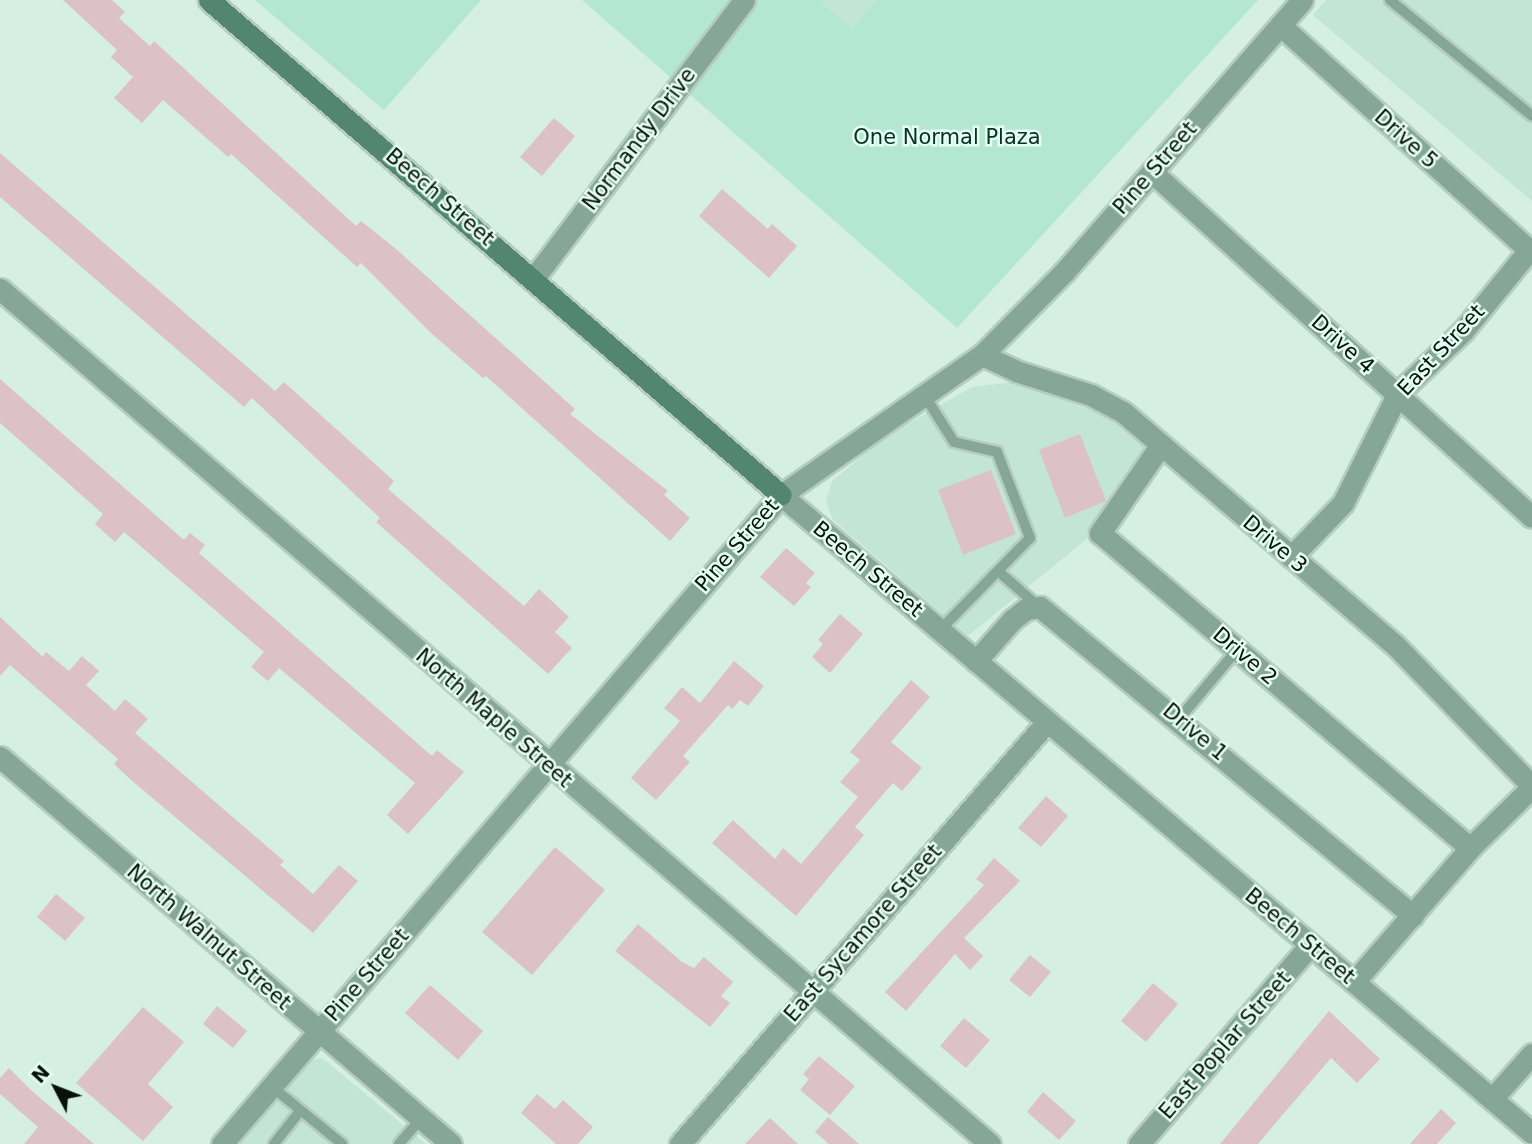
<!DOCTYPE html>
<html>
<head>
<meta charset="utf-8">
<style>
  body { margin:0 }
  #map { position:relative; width:1532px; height:1144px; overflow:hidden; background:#d6efe5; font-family:"DejaVu Sans",sans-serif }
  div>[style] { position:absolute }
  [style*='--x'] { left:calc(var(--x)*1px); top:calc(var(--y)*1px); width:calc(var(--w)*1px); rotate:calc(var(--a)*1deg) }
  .built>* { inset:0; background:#c3e5d8 }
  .green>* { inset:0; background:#b3e7d3 }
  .building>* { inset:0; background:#dcc2c8 }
  .roads { filter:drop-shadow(2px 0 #b5cbc3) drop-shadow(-2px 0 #b5cbc3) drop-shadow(0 2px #b5cbc3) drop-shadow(0 -2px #b5cbc3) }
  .service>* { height:10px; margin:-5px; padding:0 5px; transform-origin:5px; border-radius:5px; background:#85a699 }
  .minor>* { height:21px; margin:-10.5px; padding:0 10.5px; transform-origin:10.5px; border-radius:10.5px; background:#85a699 }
  .tertiary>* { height:21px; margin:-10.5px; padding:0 10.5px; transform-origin:10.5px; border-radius:10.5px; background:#85a699 }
  .secondary>* { height:21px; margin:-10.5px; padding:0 10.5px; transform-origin:10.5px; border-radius:10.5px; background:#538573 }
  span { translate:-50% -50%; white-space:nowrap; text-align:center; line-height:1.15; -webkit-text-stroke:5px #e3fdf2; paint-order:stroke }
  .park-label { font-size:21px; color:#0a3025 }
  .street-label { font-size:21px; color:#09110e }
  .north { position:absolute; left:21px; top:1053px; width:70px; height:70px; -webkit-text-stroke:5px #e3fdf2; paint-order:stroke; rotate:312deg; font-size:19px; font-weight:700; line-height:28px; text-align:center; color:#09110e }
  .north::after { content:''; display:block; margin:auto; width:24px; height:32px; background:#09110e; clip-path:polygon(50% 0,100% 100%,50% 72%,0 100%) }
</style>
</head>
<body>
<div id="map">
  <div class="built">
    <i style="clip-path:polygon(820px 0,876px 0,852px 28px)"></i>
    <i style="clip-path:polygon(1326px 0,1532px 0,1532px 201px,1313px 15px)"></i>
    <i style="clip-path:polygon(1015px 382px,1105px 415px,1147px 450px,1093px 534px,968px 636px,833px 520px,826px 501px,832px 481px,885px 437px,972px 387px)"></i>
    <i style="clip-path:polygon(320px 1058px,326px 1061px,426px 1144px,236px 1144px,306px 1062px)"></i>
  </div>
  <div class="green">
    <i style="clip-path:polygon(255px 0,481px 0,384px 110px)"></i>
    <i style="clip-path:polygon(582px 0,820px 0,852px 28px,876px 0,1258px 0,957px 328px)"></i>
  </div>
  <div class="building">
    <i style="clip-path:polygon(63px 0,112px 0,125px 12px,119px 18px,150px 46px,154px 41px,356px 226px,361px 221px,396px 249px,575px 409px,570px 414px,668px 491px,664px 495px,690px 518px,670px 541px,486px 376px,483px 378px,431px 333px,361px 263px,357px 267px,231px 154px,228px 157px,163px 100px,142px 123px,114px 98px,133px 77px,111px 57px,117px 50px)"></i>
    <i style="clip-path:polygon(554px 118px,575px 136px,542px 176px,520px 157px)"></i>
    <i style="clip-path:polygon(0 153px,275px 391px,284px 382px,394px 481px,388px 489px,524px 606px,539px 589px,569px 617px,555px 632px,572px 648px,548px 674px,376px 522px,380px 518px,252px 398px,244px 407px,0 197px)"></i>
    <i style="clip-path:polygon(722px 189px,768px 229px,772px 224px,797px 246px,769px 278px,699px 216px)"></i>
    <i style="clip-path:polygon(0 379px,184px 540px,190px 533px,205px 545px,199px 553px,432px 756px,437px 750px,464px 772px,408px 834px,387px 815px,415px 783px,279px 668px,268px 681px,251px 667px,264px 652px,124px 532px,115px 542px,95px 524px,103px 514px,0 423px)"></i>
    <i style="clip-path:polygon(1080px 434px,1106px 501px,1065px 518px,1039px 450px)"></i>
    <i style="clip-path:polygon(991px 470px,1016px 534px,963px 555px,938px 490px)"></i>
    <i style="clip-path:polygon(786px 548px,815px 573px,806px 583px,811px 587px,794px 606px,760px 577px)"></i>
    <i style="clip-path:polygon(840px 614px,863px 634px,830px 673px,812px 657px,823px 644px,818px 640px)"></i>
    <i style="clip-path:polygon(0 617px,43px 657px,46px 652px,69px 671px,82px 656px,99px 671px,86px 685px,115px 711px,125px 699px,148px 719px,135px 733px,284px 861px,280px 865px,313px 894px,339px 865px,358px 881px,313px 933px,131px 780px,114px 764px,118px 759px,10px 665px,0 676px)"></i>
    <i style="clip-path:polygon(734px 661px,764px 686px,748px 706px,740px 700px,732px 709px,728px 705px,683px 756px,690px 762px,656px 800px,631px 778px,680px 721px,664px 708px,682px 687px,700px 703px)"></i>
    <i style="clip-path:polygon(911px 680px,930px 697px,891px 742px,922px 768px,902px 791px,893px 783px,855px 827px,864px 835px,796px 916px,712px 843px,733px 820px,775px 859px,783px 848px,801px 864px,858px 797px,840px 782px,860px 760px,850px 752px)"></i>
    <i style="clip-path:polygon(1046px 796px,1068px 816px,1041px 847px,1018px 828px)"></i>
    <i style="clip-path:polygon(555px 847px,605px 890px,532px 975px,482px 932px)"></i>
    <i style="clip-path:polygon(994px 858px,1020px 881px,964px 938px,983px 956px,970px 970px,955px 954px,906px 1011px,885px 992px,984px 885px,976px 879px)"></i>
    <i style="clip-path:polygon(56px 894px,85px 918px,65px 941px,37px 917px)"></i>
    <i style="clip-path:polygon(638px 924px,682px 962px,694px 968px,704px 957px,733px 982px,721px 996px,730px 1003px,710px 1027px,615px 951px)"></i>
    <i style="clip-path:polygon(1030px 955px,1051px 972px,1030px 997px,1009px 980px)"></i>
    <i style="clip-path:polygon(1153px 983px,1178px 1004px,1146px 1042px,1121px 1021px)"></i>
    <i style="clip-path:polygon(430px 985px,483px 1031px,458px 1060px,405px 1013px)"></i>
    <i style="clip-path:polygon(217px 1006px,247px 1031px,233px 1048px,203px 1024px)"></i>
    <i style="clip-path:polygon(143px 1007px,184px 1042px,148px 1084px,173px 1107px,143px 1141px,76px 1083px)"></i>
    <i style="clip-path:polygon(1329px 1011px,1380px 1059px,1357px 1083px,1331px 1058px,1258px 1144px,1220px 1144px)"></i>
    <i style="clip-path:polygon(964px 1018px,990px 1040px,966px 1068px,940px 1046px)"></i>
    <i style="clip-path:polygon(819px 1056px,855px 1086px,830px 1115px,800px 1090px,809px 1079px,803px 1074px)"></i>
    <i style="clip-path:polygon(9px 1068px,32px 1091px,94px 1144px,24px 1144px,38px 1127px,0 1094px,0 1078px)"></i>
    <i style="clip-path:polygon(1043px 1092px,1076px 1121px,1059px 1140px,1027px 1112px)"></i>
    <i style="clip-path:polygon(537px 1094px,555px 1109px,563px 1100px,593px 1127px,578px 1144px,556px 1144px,521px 1113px)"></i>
    <i style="clip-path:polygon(1441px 1109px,1456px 1123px,1437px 1144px,1410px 1144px)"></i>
    <i style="clip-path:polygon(828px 1117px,859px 1144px,829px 1144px,815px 1132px)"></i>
    <i style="clip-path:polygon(770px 1118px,798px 1144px,745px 1144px)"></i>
  </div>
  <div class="roads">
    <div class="service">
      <i style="--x:1390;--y:0;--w:183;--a:39.2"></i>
      <i style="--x:926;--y:398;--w:52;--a:57.5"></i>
      <i style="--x:954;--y:442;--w:44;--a:13.1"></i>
      <i style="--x:997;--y:452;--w:92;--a:69"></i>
      <i style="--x:1030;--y:538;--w:129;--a:134.4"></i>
      <i style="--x:998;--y:571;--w:53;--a:41.2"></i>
      <i style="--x:1179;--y:719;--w:90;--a:-50"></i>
      <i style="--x:271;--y:1086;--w:92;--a:39.2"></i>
      <i style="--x:274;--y:1144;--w:42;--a:-51.8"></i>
      <i style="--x:399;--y:1144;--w:33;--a:-49"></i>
    </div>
    <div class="minor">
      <i style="--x:1280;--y:25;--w:340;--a:42.1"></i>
      <i style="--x:1152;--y:172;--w:513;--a:42.24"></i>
      <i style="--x:534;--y:278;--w:348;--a:-52.9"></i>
      <i style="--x:0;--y:289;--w:1308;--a:40.82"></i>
      <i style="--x:982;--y:355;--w:38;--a:25"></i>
      <i style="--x:1016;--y:371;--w:79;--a:17.7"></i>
      <i style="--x:1091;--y:395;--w:36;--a:28"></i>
      <i style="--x:1123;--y:412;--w:358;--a:40.6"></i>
      <i style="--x:1395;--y:645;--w:197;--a:45.8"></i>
      <i style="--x:1160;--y:446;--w:106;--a:124.6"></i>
      <i style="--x:1100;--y:533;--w:486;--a:40.4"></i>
      <i style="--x:1291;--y:557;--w:75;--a:-46.1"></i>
      <i style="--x:1343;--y:503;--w:123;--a:-63.4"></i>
      <i style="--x:1398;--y:393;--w:90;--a:-43.6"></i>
      <i style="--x:1463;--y:331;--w:104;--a:-50.8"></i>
      <i style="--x:976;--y:661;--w:55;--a:-48.7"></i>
      <i style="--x:1012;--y:620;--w:18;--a:-38"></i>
      <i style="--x:1026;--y:609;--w:14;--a:-8"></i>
      <i style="--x:1040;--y:607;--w:484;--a:39.6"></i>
      <i style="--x:0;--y:757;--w:594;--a:40.63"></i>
      <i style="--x:1354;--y:982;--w:177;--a:-49.1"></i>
      <i style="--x:1470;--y:848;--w:87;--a:-44.5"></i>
      <i style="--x:1492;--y:1099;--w:60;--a:-48.4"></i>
      <i style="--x:680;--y:1144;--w:559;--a:-48.99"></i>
      <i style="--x:1139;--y:1144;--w:262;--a:-49.3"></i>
    </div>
    <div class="tertiary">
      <i style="--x:781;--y:495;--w:985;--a:40.35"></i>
      <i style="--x:222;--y:1144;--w:857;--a:-49.26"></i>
      <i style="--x:781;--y:495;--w:245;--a:-34.9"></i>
      <i style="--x:982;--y:355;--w:118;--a:-45.3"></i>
      <i style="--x:1065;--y:271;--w:360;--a:-48.8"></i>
    </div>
    <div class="secondary">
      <i style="--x:209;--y:0;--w:756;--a:40.87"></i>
    </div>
  </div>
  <div class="park-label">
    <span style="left:947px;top:137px">One Normal Plaza</span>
  </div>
  <div class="street-label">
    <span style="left:639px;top:139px;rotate:-53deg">Normandy Drive</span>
    <span style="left:1406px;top:139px;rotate:42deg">Drive 5</span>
    <span style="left:1155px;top:168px;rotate:-49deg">Pine Street</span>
    <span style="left:440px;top:197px;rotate:41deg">Beech Street</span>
    <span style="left:1343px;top:344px;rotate:42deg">Drive 4</span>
    <span style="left:1441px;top:350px;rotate:-47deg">East Street</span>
    <span style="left:1275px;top:544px;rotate:40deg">Drive 3</span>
    <span style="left:737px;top:545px;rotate:-49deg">Pine Street</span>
    <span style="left:868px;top:569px;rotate:40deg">Beech Street</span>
    <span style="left:1245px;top:656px;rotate:40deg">Drive 2</span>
    <span style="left:494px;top:718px;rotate:41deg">North Maple Street</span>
    <span style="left:1195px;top:732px;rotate:40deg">Drive 1</span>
    <span style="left:863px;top:933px;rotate:-49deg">East Sycamore Street</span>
    <span style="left:1300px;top:936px;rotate:40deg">Beech Street</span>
    <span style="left:209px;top:937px;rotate:41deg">North Walnut Street</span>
    <span style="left:367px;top:975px;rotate:-49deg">Pine Street</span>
    <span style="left:1225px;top:1045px;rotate:-49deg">East Poplar Street</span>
  </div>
  <div class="north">N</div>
</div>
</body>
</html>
